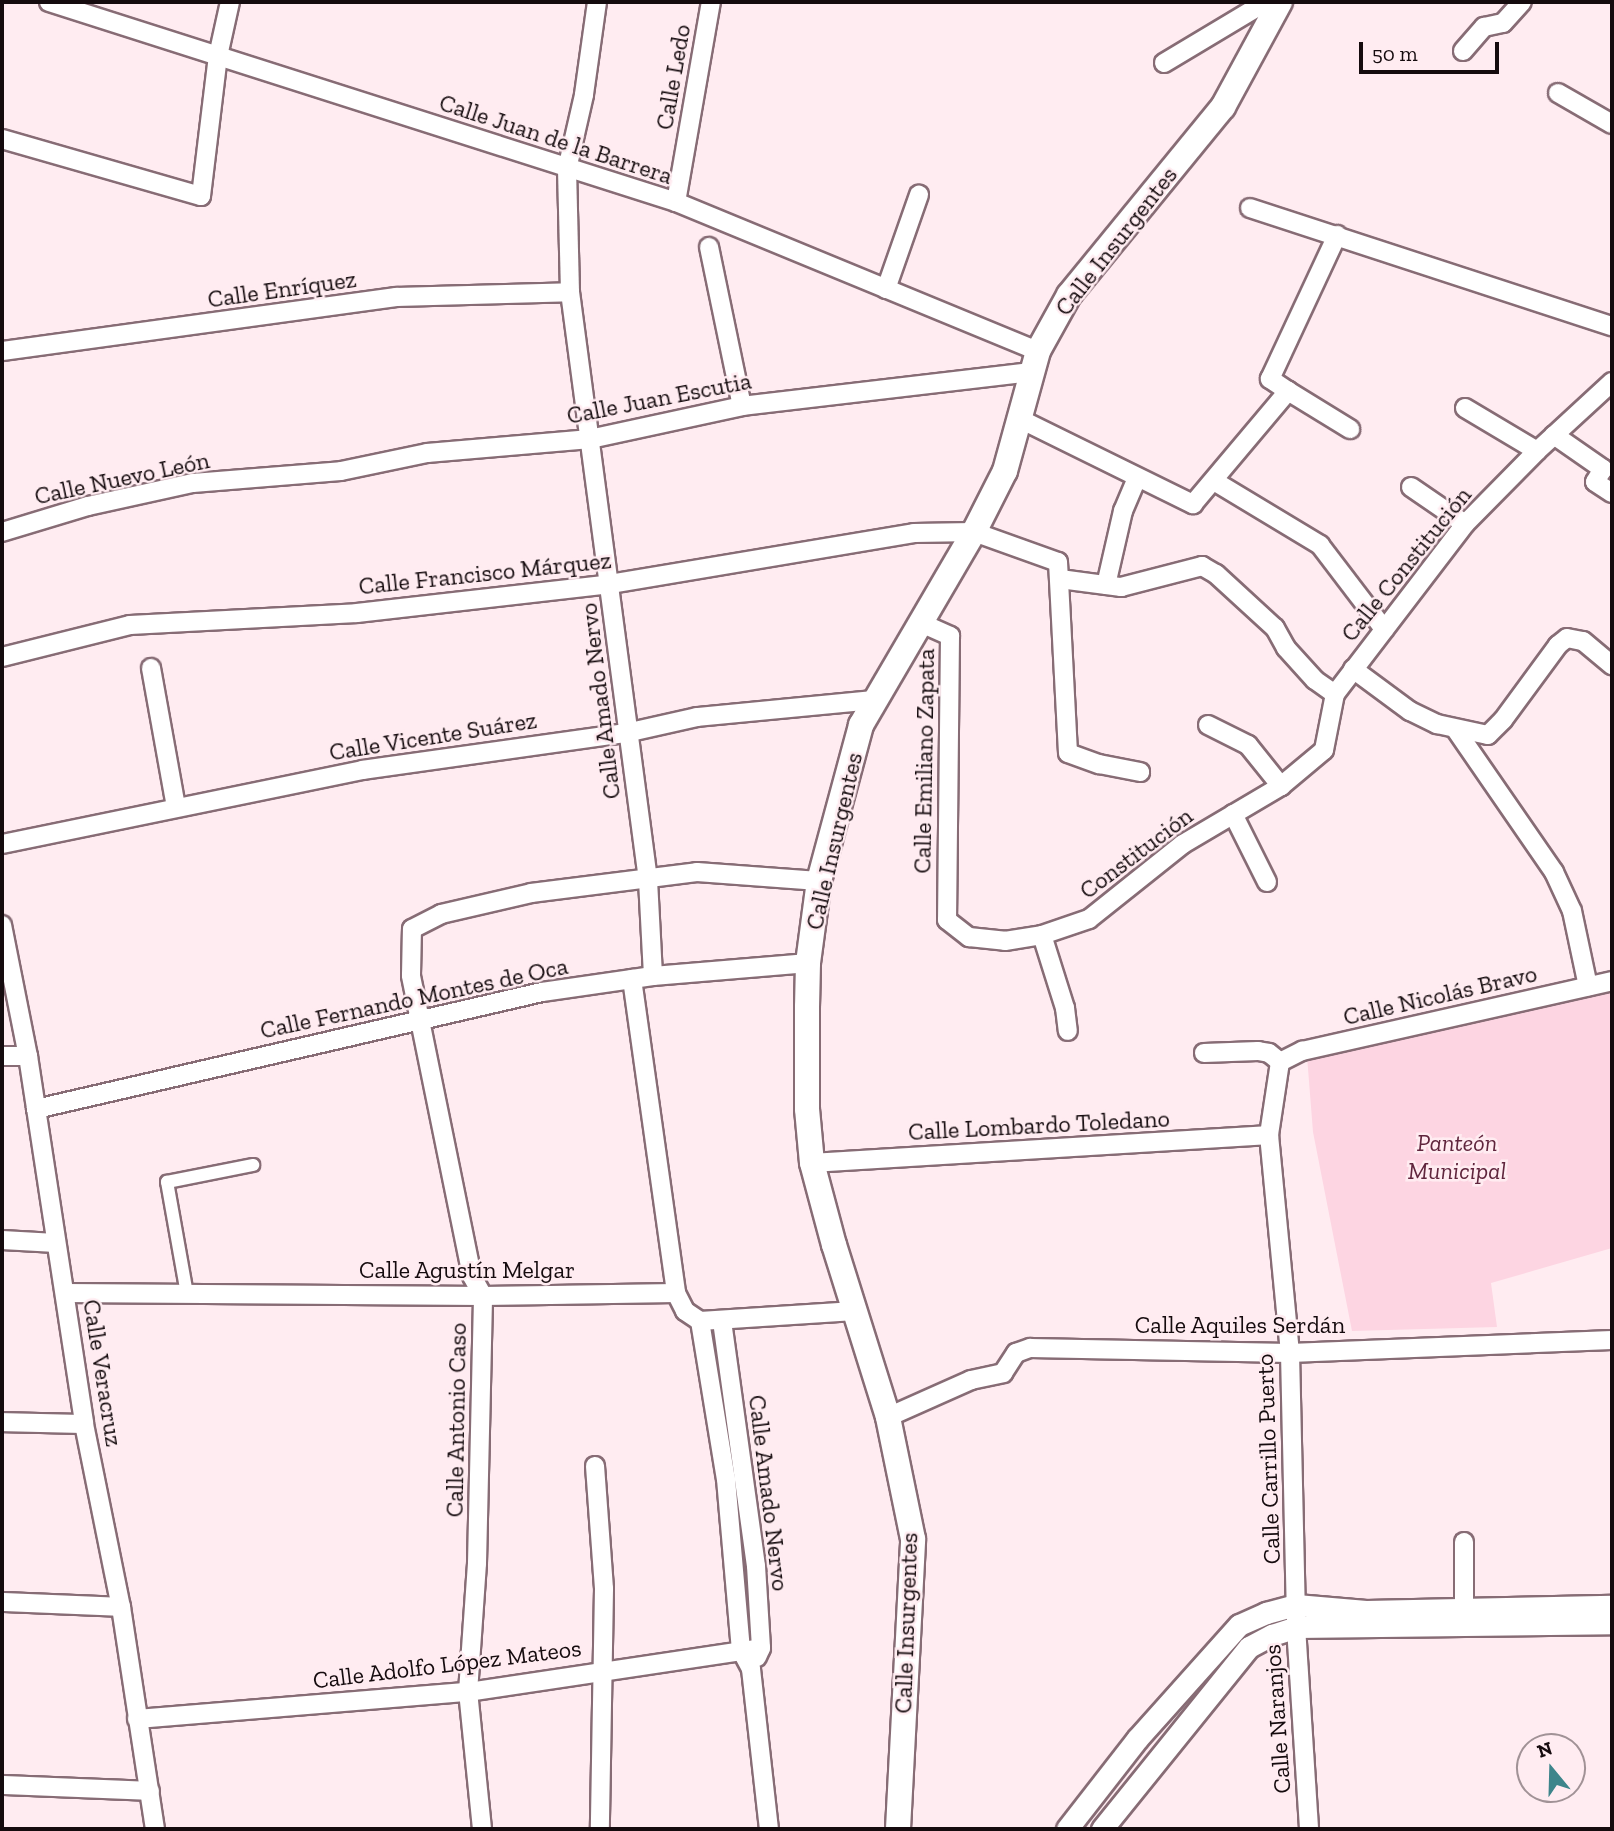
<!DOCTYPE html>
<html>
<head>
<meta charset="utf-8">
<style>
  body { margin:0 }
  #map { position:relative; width:1614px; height:1831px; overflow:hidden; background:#ffecf1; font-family:"Zilla Slab",serif }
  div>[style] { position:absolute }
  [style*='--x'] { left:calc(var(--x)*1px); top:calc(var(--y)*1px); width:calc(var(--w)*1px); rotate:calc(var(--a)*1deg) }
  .green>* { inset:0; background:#fdd5e2 }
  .roads { filter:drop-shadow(2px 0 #876c75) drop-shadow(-2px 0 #876c75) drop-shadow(0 2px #876c75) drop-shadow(0 -2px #876c75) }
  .pedestrian>* { height:12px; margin:-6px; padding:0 6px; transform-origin:6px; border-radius:6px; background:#fff }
  .minor>* { height:18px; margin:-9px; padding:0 9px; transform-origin:9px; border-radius:9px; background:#fff }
  .tertiary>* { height:21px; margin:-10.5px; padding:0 10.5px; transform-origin:10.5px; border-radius:10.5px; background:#fff }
  .secondary>* { height:24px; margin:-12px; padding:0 12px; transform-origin:12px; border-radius:12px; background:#fff }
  span { translate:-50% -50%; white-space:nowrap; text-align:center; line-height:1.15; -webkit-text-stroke:5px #ffecf1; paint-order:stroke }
  .street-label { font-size:24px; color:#150b0e }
  .park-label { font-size:24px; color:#60253d; font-style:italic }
  .frame { position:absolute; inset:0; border:4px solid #150b0e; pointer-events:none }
  .north { position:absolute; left:1516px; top:1733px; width:70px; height:70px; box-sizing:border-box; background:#ffecf1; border:2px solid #a19296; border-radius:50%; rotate:341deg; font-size:19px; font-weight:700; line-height:28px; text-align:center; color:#150b0e }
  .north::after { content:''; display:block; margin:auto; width:24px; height:32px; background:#3d858b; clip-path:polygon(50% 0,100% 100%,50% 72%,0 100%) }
  .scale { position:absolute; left:1359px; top:42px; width:140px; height:32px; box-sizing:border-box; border:4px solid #150b0e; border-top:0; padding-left:9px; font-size:21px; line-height:24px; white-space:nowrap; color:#150b0e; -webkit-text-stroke:5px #ffecf1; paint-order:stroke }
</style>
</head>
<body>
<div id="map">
  <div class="green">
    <i style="clip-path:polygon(1612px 989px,1612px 1248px,1491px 1283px,1497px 1327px,1352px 1331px,1313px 1132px,1307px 1056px)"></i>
  </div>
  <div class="roads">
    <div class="pedestrian">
      <i style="--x:187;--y:1294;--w:114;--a:-100.1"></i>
      <i style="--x:167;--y:1182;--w:88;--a:-11.2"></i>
    </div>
    <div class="minor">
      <i style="--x:49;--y:2;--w:658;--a:17.69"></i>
      <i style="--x:676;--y:202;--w:391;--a:22.4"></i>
      <i style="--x:597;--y:2;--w:94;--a:98"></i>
      <i style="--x:584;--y:95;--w:76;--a:102.9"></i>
      <i style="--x:567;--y:169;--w:123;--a:88.6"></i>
      <i style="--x:570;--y:292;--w:593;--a:82.44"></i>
      <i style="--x:648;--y:880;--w:96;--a:87"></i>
      <i style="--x:1463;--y:51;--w:32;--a:-49"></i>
      <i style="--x:1484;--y:27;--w:19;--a:-12"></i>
      <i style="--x:1503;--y:23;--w:28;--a:-48"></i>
      <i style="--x:1164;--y:63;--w:107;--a:-30.9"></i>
      <i style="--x:1256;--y:8;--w:21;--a:-17"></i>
      <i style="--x:1558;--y:93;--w:62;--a:29.9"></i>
      <i style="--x:2;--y:139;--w:207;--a:16"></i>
      <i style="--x:201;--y:196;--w:141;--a:-83.1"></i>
      <i style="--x:218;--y:56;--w:55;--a:-77.5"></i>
      <i style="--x:676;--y:202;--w:203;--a:-80.1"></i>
      <i style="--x:1250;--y:208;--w:381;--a:18.1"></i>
      <i style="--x:709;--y:247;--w:162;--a:78.3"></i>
      <i style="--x:886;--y:289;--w:100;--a:-70.7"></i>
      <i style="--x:2;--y:351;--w:398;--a:-7.8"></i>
      <i style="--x:396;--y:297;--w:174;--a:-1.6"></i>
      <i style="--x:1288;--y:391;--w:73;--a:31.5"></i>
      <i style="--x:1465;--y:408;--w:84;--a:30.8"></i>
      <i style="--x:1022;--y:420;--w:191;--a:26.2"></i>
      <i style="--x:1193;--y:504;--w:148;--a:-49.9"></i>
      <i style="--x:1288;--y:391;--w:22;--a:-146"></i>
      <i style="--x:1270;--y:379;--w:159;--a:-65"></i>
      <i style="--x:1554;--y:435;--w:60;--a:34.8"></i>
      <i style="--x:1603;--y:469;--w:15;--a:122"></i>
      <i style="--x:1595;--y:482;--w:20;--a:33"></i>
      <i style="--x:1214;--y:481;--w:124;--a:31.1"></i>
      <i style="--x:1320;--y:545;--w:106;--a:52.7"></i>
      <i style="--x:1411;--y:487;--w:65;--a:34.4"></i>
      <i style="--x:2;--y:532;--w:90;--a:-16.8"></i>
      <i style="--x:88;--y:506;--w:107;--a:-12.4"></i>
      <i style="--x:193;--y:483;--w:148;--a:-4.6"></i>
      <i style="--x:341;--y:471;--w:88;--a:-11.8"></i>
      <i style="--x:427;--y:453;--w:164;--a:-4.9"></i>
      <i style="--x:590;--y:439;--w:156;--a:-12.2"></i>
      <i style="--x:742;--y:406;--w:293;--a:-6.7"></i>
      <i style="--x:1060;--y:579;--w:62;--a:7.5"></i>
      <i style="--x:1121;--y:587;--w:84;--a:-14.5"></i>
      <i style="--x:1202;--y:566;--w:16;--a:30"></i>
      <i style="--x:1216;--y:574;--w:80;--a:42.5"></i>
      <i style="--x:1275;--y:628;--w:23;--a:61"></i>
      <i style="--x:1286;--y:648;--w:43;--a:47.8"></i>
      <i style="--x:1315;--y:680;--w:24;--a:35"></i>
      <i style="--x:1106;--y:585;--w:76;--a:-77.1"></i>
      <i style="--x:1123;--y:511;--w:36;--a:-67"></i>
      <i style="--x:921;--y:623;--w:32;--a:24"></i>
      <i style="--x:950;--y:636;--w:284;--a:90.6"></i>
      <i style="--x:947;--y:920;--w:28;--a:38"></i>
      <i style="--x:969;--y:937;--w:36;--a:6"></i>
      <i style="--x:1005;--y:941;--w:37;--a:-9"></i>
      <i style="--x:1042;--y:935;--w:50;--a:-18.8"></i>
      <i style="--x:1089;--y:919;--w:120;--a:-38.6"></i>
      <i style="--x:1183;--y:844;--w:114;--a:-30.6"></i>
      <i style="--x:1281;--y:786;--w:56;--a:-39.9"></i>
      <i style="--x:1324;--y:750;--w:57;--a:-78.9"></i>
      <i style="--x:1335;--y:694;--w:214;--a:-52.6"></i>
      <i style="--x:1465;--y:524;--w:103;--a:-45.4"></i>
      <i style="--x:1537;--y:451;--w:102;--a:-42.6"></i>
      <i style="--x:2;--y:657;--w:132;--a:-14"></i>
      <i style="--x:130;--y:625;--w:227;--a:-3"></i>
      <i style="--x:357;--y:613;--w:255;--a:-6.5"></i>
      <i style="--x:610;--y:584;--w:308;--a:-9.5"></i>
      <i style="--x:914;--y:533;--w:60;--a:-1"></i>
      <i style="--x:974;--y:532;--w:89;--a:19.7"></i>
      <i style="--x:1058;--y:562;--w:191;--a:87"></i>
      <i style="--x:1068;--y:753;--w:33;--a:20"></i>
      <i style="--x:1099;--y:764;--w:42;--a:11"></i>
      <i style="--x:151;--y:668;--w:141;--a:79.8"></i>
      <i style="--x:1353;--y:669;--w:71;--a:36.4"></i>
      <i style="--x:1410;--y:711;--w:30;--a:26"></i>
      <i style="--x:1437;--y:724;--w:52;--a:12.2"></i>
      <i style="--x:1488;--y:735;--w:21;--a:-45"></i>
      <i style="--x:1503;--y:720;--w:93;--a:-53.7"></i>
      <i style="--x:1558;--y:645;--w:11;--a:-38"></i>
      <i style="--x:1567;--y:638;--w:16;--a:11"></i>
      <i style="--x:1583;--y:641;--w:38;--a:40"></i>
      <i style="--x:1208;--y:725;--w:45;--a:26.6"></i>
      <i style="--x:1248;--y:745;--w:53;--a:51.2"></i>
      <i style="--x:1456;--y:730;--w:173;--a:55.4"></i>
      <i style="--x:1554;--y:872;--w:43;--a:65.2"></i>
      <i style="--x:1572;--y:911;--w:77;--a:78"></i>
      <i style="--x:1233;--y:814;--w:76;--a:63.4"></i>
      <i style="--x:2;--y:844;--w:368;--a:-11.6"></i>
      <i style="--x:362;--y:770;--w:267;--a:-8"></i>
      <i style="--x:626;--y:733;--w:73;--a:-12.7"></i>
      <i style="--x:697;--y:717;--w:179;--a:-5.5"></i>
      <i style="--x:2;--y:925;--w:134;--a:78.8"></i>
      <i style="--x:28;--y:1056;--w:372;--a:81.3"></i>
      <i style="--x:84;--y:1424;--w:187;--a:78.6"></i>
      <i style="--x:121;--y:1607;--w:225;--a:81.3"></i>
      <i style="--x:1042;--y:935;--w:77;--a:72.5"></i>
      <i style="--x:1065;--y:1008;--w:23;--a:83"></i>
      <i style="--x:632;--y:979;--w:317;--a:82"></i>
      <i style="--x:1204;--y:1053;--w:54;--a:-2.1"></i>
      <i style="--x:1258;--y:1051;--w:11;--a:10"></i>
      <i style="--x:1269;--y:1053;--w:14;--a:39"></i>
      <i style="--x:2;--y:1056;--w:26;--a:0"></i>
      <i style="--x:1280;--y:1062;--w:74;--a:98.6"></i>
      <i style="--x:1269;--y:1135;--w:219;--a:84.5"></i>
      <i style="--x:1290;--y:1353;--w:274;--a:88.7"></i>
      <i style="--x:1296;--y:1627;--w:202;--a:86.3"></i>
      <i style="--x:1280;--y:1062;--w:25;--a:-27"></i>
      <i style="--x:1302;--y:1051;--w:318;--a:-12.7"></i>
      <i style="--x:36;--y:1109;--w:519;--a:-13.02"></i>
      <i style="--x:542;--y:992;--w:112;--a:-8.2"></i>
      <i style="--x:653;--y:976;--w:156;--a:-4.8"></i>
      <i style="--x:812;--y:1163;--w:458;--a:-3.5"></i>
      <i style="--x:2;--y:1240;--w:54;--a:3.2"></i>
      <i style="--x:65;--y:1293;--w:418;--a:0.4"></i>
      <i style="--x:483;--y:1296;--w:193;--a:-0.9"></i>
      <i style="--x:676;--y:1293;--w:20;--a:63"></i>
      <i style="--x:685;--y:1311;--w:18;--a:34"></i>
      <i style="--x:700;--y:1321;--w:155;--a:-3.7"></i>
      <i style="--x:700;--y:1321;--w:160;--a:80.7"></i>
      <i style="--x:726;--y:1479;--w:172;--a:85"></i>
      <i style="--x:741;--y:1650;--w:21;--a:62"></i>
      <i style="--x:751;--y:1669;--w:161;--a:83.6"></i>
      <i style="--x:722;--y:1321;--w:247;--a:82.1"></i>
      <i style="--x:756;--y:1566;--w:82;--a:86.5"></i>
      <i style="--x:761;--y:1648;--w:10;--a:114"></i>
      <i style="--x:888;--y:1417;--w:91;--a:-24"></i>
      <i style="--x:971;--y:1380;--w:33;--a:-12"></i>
      <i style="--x:1003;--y:1373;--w:24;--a:-57"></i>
      <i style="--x:1016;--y:1353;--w:15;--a:-20"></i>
      <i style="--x:1030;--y:1348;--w:260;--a:1.1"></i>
      <i style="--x:1290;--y:1353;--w:322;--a:-2.3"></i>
      <i style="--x:2;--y:1422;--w:82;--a:1.4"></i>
      <i style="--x:595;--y:1466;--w:123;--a:85.8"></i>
      <i style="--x:604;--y:1589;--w:240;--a:91"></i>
      <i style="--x:1464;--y:1542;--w:67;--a:90"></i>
      <i style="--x:2;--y:1602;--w:119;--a:2.4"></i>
      <i style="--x:137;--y:1719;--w:332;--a:-4.7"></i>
      <i style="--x:468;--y:1692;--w:296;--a:-8.5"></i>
      <i style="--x:2;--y:1785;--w:148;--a:2.3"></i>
      <i style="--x:482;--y:1829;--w:138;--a:-95.8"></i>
      <i style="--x:468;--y:1692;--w:129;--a:-86"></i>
      <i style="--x:477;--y:1563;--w:267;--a:-88.7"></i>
      <i style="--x:483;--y:1296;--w:23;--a:-119"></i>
      <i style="--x:472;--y:1276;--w:307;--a:-101.5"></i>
      <i style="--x:411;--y:975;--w:46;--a:-88.8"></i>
      <i style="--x:412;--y:929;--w:33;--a:-27"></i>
      <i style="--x:441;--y:914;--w:92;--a:-13.1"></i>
      <i style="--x:531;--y:893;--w:167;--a:-7.2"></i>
      <i style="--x:697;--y:872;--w:122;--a:4.2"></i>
    </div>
    <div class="tertiary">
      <i style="--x:1067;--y:1829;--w:114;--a:-52.1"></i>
      <i style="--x:1137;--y:1739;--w:153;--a:-48.2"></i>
      <i style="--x:1239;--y:1625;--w:30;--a:-24"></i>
      <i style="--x:1266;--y:1613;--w:31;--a:-15"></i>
      <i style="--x:1296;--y:1605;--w:70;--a:4.9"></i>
      <i style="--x:1366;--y:1611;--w:246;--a:-1.2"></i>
      <i style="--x:1102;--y:1829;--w:234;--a:-51.1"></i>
      <i style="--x:1249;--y:1647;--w:26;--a:-28"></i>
      <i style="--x:1272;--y:1635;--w:25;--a:-18"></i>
      <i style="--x:1296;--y:1627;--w:316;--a:-0.7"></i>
    </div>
    <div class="secondary">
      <i style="--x:898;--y:1829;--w:290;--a:-87"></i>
      <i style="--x:913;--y:1539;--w:125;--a:-101.6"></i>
      <i style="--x:888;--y:1417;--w:180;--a:-107.4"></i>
      <i style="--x:834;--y:1245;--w:85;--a:-105"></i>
      <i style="--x:812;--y:1163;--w:54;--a:-95.3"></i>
      <i style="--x:807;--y:1109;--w:102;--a:-90"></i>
      <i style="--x:807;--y:1007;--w:44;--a:-88.7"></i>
      <i style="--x:808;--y:963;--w:83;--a:-82.4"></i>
      <i style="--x:819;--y:881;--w:162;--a:-74.9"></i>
      <i style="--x:861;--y:725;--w:224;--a:-59.7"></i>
      <i style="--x:974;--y:532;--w:68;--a:-63.1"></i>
      <i style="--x:1005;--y:471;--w:124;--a:-74.6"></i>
      <i style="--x:1038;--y:351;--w:64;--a:-61"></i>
      <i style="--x:1069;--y:295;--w:243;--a:-50.7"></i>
      <i style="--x:1223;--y:107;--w:119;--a:-61.5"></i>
    </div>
  </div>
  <div class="street-label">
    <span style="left:673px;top:77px;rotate:-80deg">Calle Ledo</span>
    <span style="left:556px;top:139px;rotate:18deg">Calle Juan de la Barrera</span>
    <span style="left:1116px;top:241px;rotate:-52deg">Calle Insurgentes</span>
    <span style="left:282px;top:289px;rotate:-8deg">Calle Enríquez</span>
    <span style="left:659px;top:398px;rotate:-11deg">Calle Juan Escutia</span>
    <span style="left:122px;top:478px;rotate:-12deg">Calle Nuevo León</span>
    <span style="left:1406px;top:564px;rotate:-51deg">Calle Constitución</span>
    <span style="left:485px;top:573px;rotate:-6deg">Calle Francisco Márquez</span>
    <span style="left:600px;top:701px;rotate:-97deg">Calle Amado Nervo</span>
    <span style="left:433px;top:736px;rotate:-9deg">Calle Vicente Suárez</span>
    <span style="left:924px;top:761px;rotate:-89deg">Calle Emiliano Zapata</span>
    <span style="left:834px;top:841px;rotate:-77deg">Calle Insurgentes</span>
    <span style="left:1136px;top:853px;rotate:-37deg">Constitución</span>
    <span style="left:1440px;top:995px;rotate:-13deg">Calle Nicolás Bravo</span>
    <span style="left:414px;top:998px;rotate:-12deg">Calle Fernando Montes de Oca</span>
    <span style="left:1039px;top:1125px;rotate:-3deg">Calle Lombardo Toledano</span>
    <span style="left:467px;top:1270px">Calle Agustín Melgar</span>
    <span style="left:1240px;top:1325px">Calle Aquiles Serdán</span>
    <span style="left:103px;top:1373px;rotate:81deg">Calle Veracruz</span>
    <span style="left:456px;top:1420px;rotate:-89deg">Calle Antonio Caso</span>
    <span style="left:1268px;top:1459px;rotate:-92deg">Calle Carrillo Puerto</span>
    <span style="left:769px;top:1493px;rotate:83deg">Calle Amado Nervo</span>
    <span style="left:906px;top:1623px;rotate:-88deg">Calle Insurgentes</span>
    <span style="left:447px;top:1664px;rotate:-7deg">Calle Adolfo López Mateos</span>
    <span style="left:1277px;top:1719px;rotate:-94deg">Calle Naranjos</span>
  </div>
  <div class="park-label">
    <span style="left:1457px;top:1157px">Panteón<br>Municipal</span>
  </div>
  <div class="frame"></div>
  <div class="north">N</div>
  <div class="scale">50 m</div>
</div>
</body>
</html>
